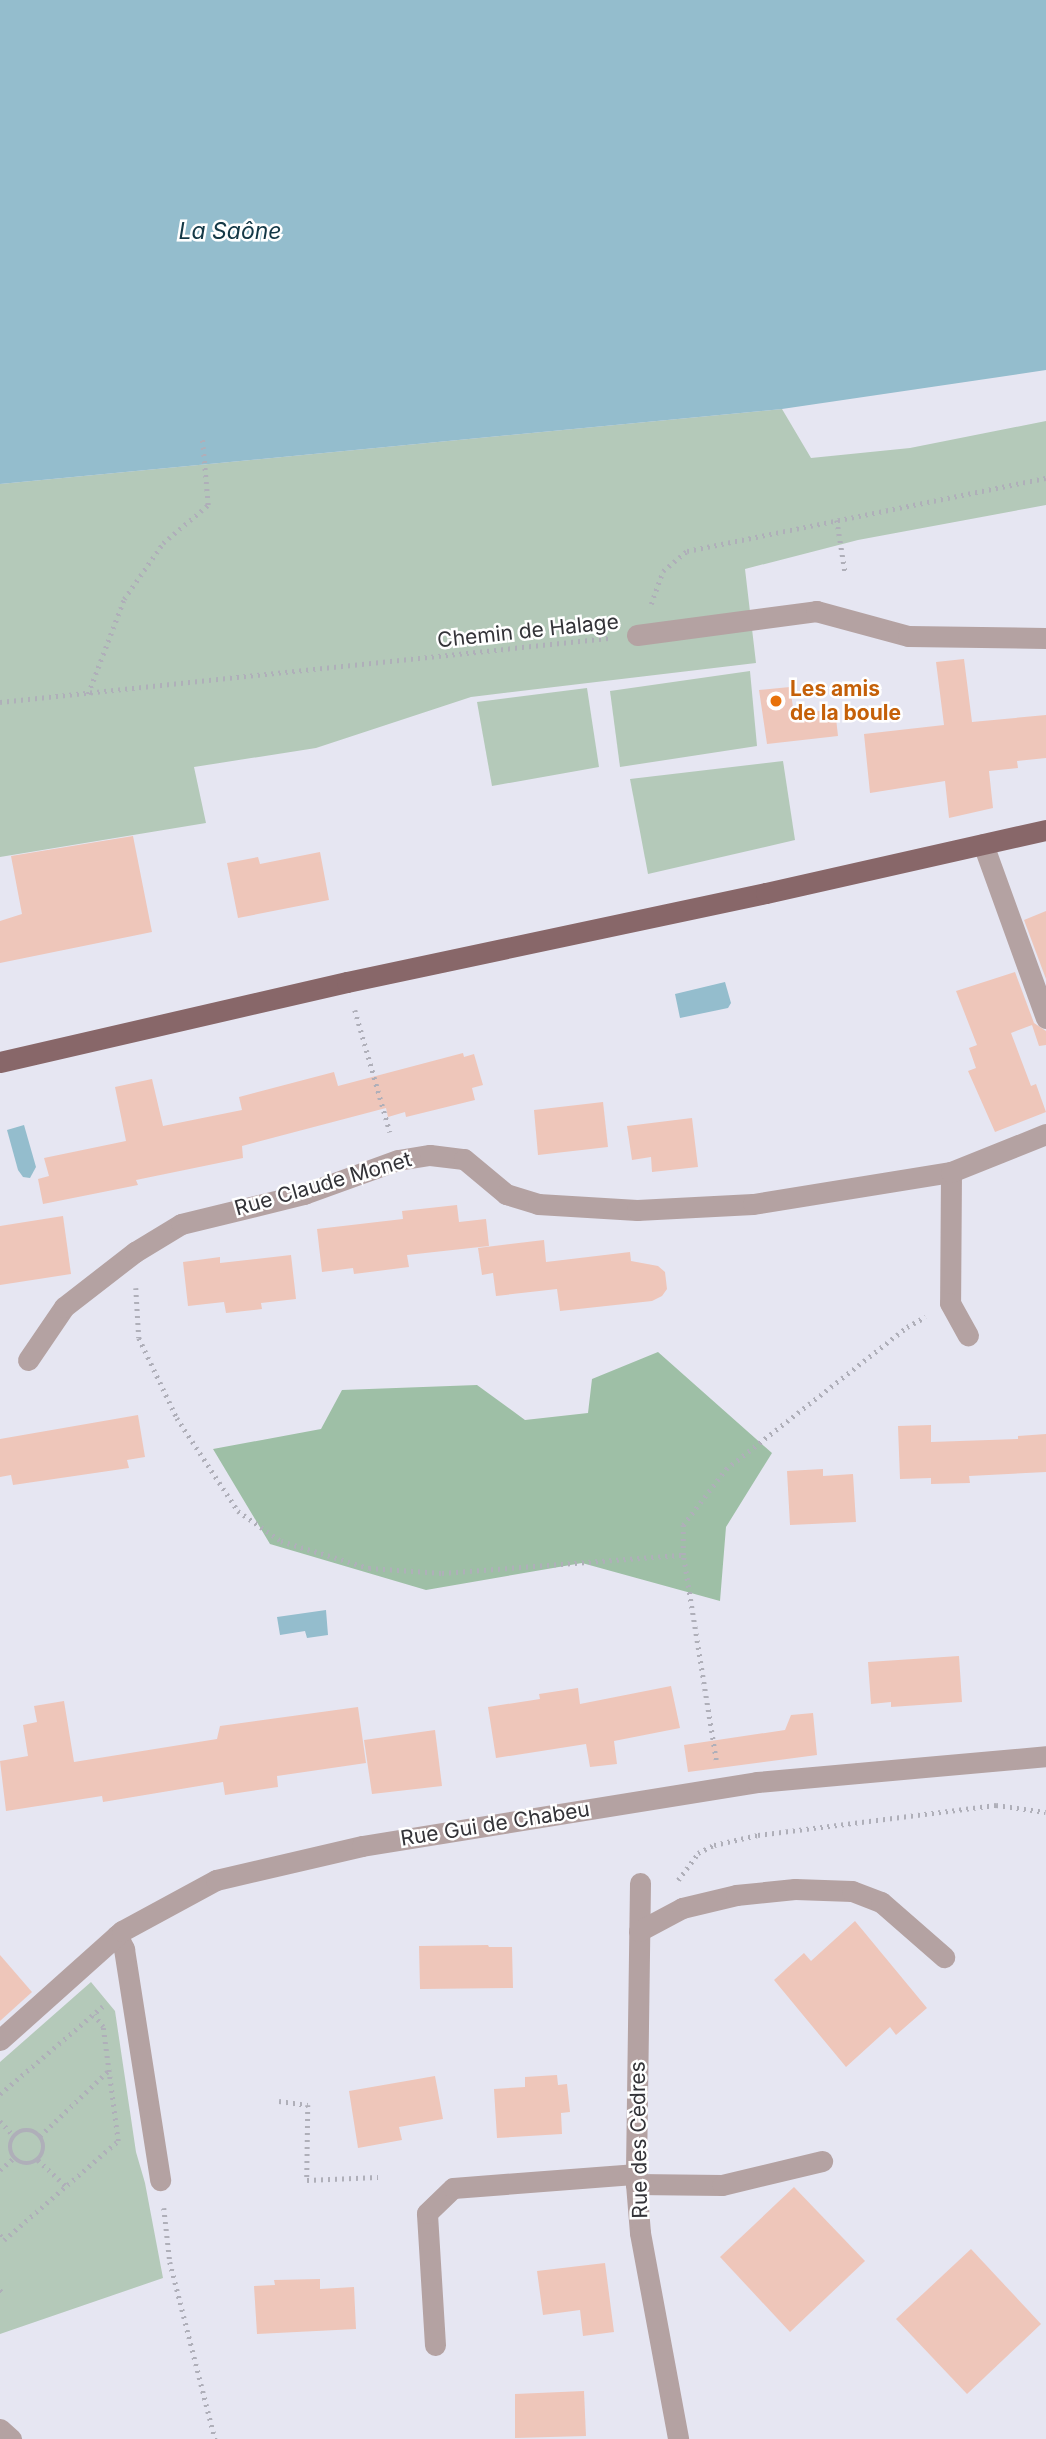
<!DOCTYPE html>
<html>
<head>
<meta charset="utf-8">
<style>
  body { margin:0 }
  #map { position:relative; width:1046px; height:2439px; overflow:hidden; background:#e6e6f2; font-family:Inter,sans-serif }
  div>[style] { position:absolute }
  [style*='--x'] { left:calc(var(--x)*1px); top:calc(var(--y)*1px); width:calc(var(--w)*1px); rotate:calc(var(--a)*1deg) }
  .green>* { inset:0; background:#b4c9b9 }
  .forest>* { inset:0; background:#9ebfa6 }
  .water>* { inset:0; background:#94bdcd }
  .building>* { inset:0; background:#eec6ba }
  .path>* { height:4.5px; margin-top:-2.25px; transform-origin:0; background:repeating-linear-gradient(90deg,#afafb9 0 2px,transparent 0 7px) }
  .path>.ring { margin:-2.25px; padding:0; box-sizing:content-box; background:none; border:4.5px solid #afafb9; border-radius:50% }
  .minor>* { height:21px; margin:-10.5px; padding:0 10.5px; transform-origin:10.5px; border-radius:10.5px; background:#b4a2a2 }
  .major>* { height:21px; margin:-10.5px; padding:0 10.5px; transform-origin:10.5px; border-radius:10.5px; background:#886769 }
  .dots>* { width:19px; height:19px; translate:-50% -50%; box-sizing:border-box; border:4px solid #fff; border-radius:50% }
  span { translate:-50% -50%; white-space:nowrap; text-align:center; line-height:1.15; -webkit-text-stroke:5px #fff; paint-order:stroke }
  .street-label { font-size:21px; color:#333338 }
  .food-label { font-size:21px; color:#c56008; font-weight:700 }
  .left { translate:0 -50%; text-align:left }
  .water-label { font-size:23px; color:#143846; font-style:italic }
</style>
</head>
<body>
<div id="map">
  <div class="green">
    <i style="clip-path:polygon(782px 409px,811px 458px,910px 448px,1046px 421px,1046px 505px,858px 540px,745px 569px,756px 663px,471px 697px,316px 748px,194px 767px,206px 823px,0 857px,0 484px)"></i>
    <i style="clip-path:polygon(750px 671px,757px 746px,620px 767px,610px 691px)"></i>
    <i style="clip-path:polygon(587px 688px,599px 767px,492px 786px,477px 702px)"></i>
    <i style="clip-path:polygon(783px 761px,795px 840px,648px 874px,630px 779px)"></i>
    <i style="clip-path:polygon(91px 1982px,115px 2011px,136px 2152px,145px 2183px,163px 2278px,0 2334px,0 2062px)"></i>
  </div>
  <div class="forest">
    <i style="clip-path:polygon(658px 1352px,772px 1453px,726px 1527px,720px 1601px,582px 1563px,426px 1590px,270px 1544px,213px 1449px,321px 1429px,342px 1390px,477px 1385px,525px 1420px,588px 1413px,592px 1379px)"></i>
  </div>
  <div class="water">
    <i style="clip-path:polygon(0 0,1046px 0,1046px 370px,782px 409px,0 484px)"></i>
    <i style="clip-path:polygon(725px 982px,731px 1003px,728px 1008px,680px 1018px,675px 994px)"></i>
    <i style="clip-path:polygon(24px 1125px,36px 1167px,30px 1178px,23px 1177px,18px 1170px,7px 1130px)"></i>
    <i style="clip-path:polygon(326px 1610px,328px 1635px,307px 1638px,305px 1631px,280px 1635px,277px 1617px)"></i>
  </div>
  <div class="building">
    <i style="clip-path:polygon(964px 659px,972px 722px,1046px 715px,1046px 758px,1017px 761px,1018px 768px,989px 771px,993px 808px,949px 818px,945px 781px,870px 793px,864px 734px,944px 725px,936px 662px)"></i>
    <i style="clip-path:polygon(790px 687px,794px 714px,835px 709px,838px 736px,767px 744px,759px 690px)"></i>
    <i style="clip-path:polygon(133px 836px,152px 932px,0 963px,0 921px,22px 914px,11px 856px)"></i>
    <i style="clip-path:polygon(320px 852px,329px 900px,238px 918px,227px 863px,258px 857px,260px 864px)"></i>
    <i style="clip-path:polygon(1046px 911px,1046px 979px,1024px 920px)"></i>
    <i style="clip-path:polygon(1015px 972px,1034px 1023px,1046px 1031px,1046px 1045px,1039px 1046px,1032px 1025px,1011px 1033px,1031px 1086px,1036px 1084px,1046px 1112px,995px 1132px,968px 1071px,976px 1068px,969px 1048px,977px 1045px,956px 991px)"></i>
    <i style="clip-path:polygon(463px 1053px,464px 1057px,474px 1054px,483px 1085px,472px 1088px,475px 1100px,406px 1117px,405px 1112px,388px 1117px,386px 1108px,242px 1146px,243px 1158px,136px 1180px,138px 1185px,43px 1204px,38px 1179px,49px 1176px,44px 1158px,126px 1141px,115px 1087px,152px 1079px,163px 1126px,242px 1110px,239px 1097px,334px 1072px,338px 1086px)"></i>
    <i style="clip-path:polygon(603px 1102px,608px 1147px,538px 1155px,534px 1110px)"></i>
    <i style="clip-path:polygon(692px 1118px,698px 1167px,652px 1172px,651px 1157px,632px 1160px,627px 1126px)"></i>
    <i style="clip-path:polygon(457px 1205px,459px 1222px,486px 1219px,489px 1246px,407px 1255px,409px 1267px,354px 1274px,353px 1268px,322px 1272px,317px 1229px,403px 1219px,402px 1211px)"></i>
    <i style="clip-path:polygon(63px 1216px,71px 1274px,0 1285px,0 1226px)"></i>
    <i style="clip-path:polygon(544px 1240px,546px 1262px,630px 1252px,631px 1261px,658px 1266px,665px 1272px,667px 1289px,662px 1296px,652px 1301px,560px 1311px,557px 1289px,496px 1296px,493px 1273px,482px 1275px,478px 1248px)"></i>
    <i style="clip-path:polygon(291px 1255px,296px 1299px,261px 1303px,262px 1309px,226px 1313px,224px 1302px,188px 1306px,183px 1262px,220px 1257px,220px 1263px)"></i>
    <i style="clip-path:polygon(138px 1415px,145px 1457px,127px 1460px,129px 1468px,13px 1485px,11px 1475px,0 1477px,0 1439px)"></i>
    <i style="clip-path:polygon(931px 1425px,931px 1442px,1018px 1439px,1018px 1436px,1046px 1434px,1046px 1472px,969px 1476px,970px 1483px,931px 1484px,931px 1478px,900px 1479px,898px 1426px)"></i>
    <i style="clip-path:polygon(823px 1469px,823px 1476px,853px 1474px,856px 1522px,790px 1525px,787px 1471px)"></i>
    <i style="clip-path:polygon(959px 1656px,962px 1702px,891px 1707px,891px 1702px,871px 1704px,868px 1662px)"></i>
    <i style="clip-path:polygon(671px 1686px,680px 1728px,614px 1741px,617px 1764px,590px 1767px,586px 1744px,496px 1758px,488px 1707px,540px 1699px,539px 1694px,578px 1688px,580px 1704px)"></i>
    <i style="clip-path:polygon(64px 1701px,74px 1762px,217px 1739px,220px 1726px,358px 1707px,366px 1763px,277px 1776px,278px 1787px,225px 1795px,223px 1782px,103px 1802px,102px 1796px,6px 1811px,0 1761px,28px 1756px,23px 1725px,37px 1722px,34px 1706px)"></i>
    <i style="clip-path:polygon(813px 1713px,817px 1755px,688px 1772px,684px 1745px,785px 1730px,791px 1715px)"></i>
    <i style="clip-path:polygon(435px 1730px,442px 1786px,372px 1794px,364px 1740px)"></i>
    <i style="clip-path:polygon(855px 1921px,927px 2008px,896px 2035px,890px 2027px,846px 2067px,774px 1980px,804px 1953px,811px 1961px)"></i>
    <i style="clip-path:polygon(488px 1945px,489px 1947px,512px 1947px,513px 1988px,420px 1989px,419px 1946px)"></i>
    <i style="clip-path:polygon(0 1955px,32px 1992px,0 2021px)"></i>
    <i style="clip-path:polygon(557px 2075px,558px 2085px,567px 2084px,570px 2112px,561px 2113px,562px 2134px,497px 2138px,494px 2089px,525px 2087px,525px 2077px)"></i>
    <i style="clip-path:polygon(435px 2076px,443px 2119px,399px 2127px,402px 2140px,358px 2148px,349px 2091px)"></i>
    <i style="clip-path:polygon(794px 2187px,865px 2261px,790px 2332px,720px 2257px)"></i>
    <i style="clip-path:polygon(971px 2249px,1041px 2324px,967px 2394px,896px 2319px)"></i>
    <i style="clip-path:polygon(605px 2263px,614px 2332px,583px 2336px,580px 2310px,543px 2315px,537px 2271px)"></i>
    <i style="clip-path:polygon(320px 2279px,320px 2289px,354px 2287px,356px 2329px,257px 2334px,254px 2286px,275px 2285px,274px 2280px)"></i>
    <i style="clip-path:polygon(584px 2391px,586px 2436px,515px 2438px,515px 2394px)"></i>
  </div>
  <div class="path">
    <i style="--x:837;--y:520;--w:52;--a:81.1"></i>
    <i style="--x:651;--y:604;--w:35;--a:-70"></i>
    <i style="--x:663;--y:571;--w:31;--a:-40"></i>
    <i style="--x:687;--y:551;--w:366;--a:-11.5"></i>
    <i style="--x:88;--y:694;--w:102;--a:-69.2"></i>
    <i style="--x:124;--y:599;--w:68;--a:-55.1"></i>
    <i style="--x:163;--y:543;--w:59;--a:-40.2"></i>
    <i style="--x:208;--y:505;--w:68;--a:-95"></i>
    <i style="--x:0;--y:702;--w:612;--a:-6"></i>
    <i style="--x:355;--y:1010;--w:127;--a:74"></i>
    <i style="--x:136;--y:1288;--w:50;--a:86.6"></i>
    <i style="--x:139;--y:1338;--w:89;--a:64.6"></i>
    <i style="--x:177;--y:1418;--w:111;--a:56.7"></i>
    <i style="--x:238;--y:1511;--w:52;--a:34.9"></i>
    <i style="--x:281;--y:1541;--w:92;--a:17.1"></i>
    <i style="--x:369;--y:1568;--w:73;--a:3.9"></i>
    <i style="--x:442;--y:1573;--w:242;--a:-4.3"></i>
    <i style="--x:716;--y:1760;--w:208;--a:-99.1"></i>
    <i style="--x:683;--y:1555;--w:30;--a:-90"></i>
    <i style="--x:683;--y:1525;--w:71;--a:-52.5"></i>
    <i style="--x:726;--y:1469;--w:230;--a:-38.1"></i>
    <i style="--x:907;--y:1327;--w:21;--a:-29"></i>
    <i style="--x:678;--y:1880;--w:34;--a:-53"></i>
    <i style="--x:698;--y:1853;--w:18;--a:-27"></i>
    <i style="--x:714;--y:1845;--w:45;--a:-12.8"></i>
    <i style="--x:758;--y:1835;--w:240;--a:-7.2"></i>
    <i style="--x:996;--y:1805;--w:50;--a:8"></i>
    <i style="--x:0;--y:2094;--w:135;--a:-40.5"></i>
    <i style="--x:279;--y:2101;--w:29;--a:8"></i>
    <i style="--x:308;--y:2105;--w:75;--a:90.8"></i>
    <i style="--x:307;--y:2180;--w:71;--a:-2.4"></i>
    <i style="--x:0;--y:2121;--w:19;--a:47"></i>
    <i class="ring" style="left:10px;top:2130px;width:29.5px;height:29.5px"></i>
    <i style="--x:40;--y:2136;--w:94;--a:-43.7"></i>
    <i style="--x:38;--y:2160;--w:38;--a:43"></i>
    <i style="--x:0;--y:2170;--w:18;--a:-41"></i>
    <i style="--x:164;--y:2208;--w:54;--a:83.7"></i>
    <i style="--x:170;--y:2262;--w:183;--a:75.7"></i>
    <i style="--x:0;--y:2235;--w:6;--a:51"></i>
    <i style="--x:4;--y:2240;--w:151;--a:-41"></i>
    <i style="--x:118;--y:2141;--w:115;--a:-97.5"></i>
    <i style="--x:103;--y:2027;--w:15;--a:-127"></i>
    <i style="--x:0;--y:2290;--w:6;--a:45"></i>
  </div>
  <div class="minor">
    <i style="--x:637;--y:635;--w:181;--a:-7.6"></i>
    <i style="--x:816;--y:611;--w:95;--a:15.2"></i>
    <i style="--x:908;--y:636;--w:138;--a:0.8"></i>
    <i style="--x:983;--y:844;--w:185;--a:70.1"></i>
    <i style="--x:951;--y:1172;--w:131;--a:90.4"></i>
    <i style="--x:950;--y:1303;--w:37;--a:61"></i>
    <i style="--x:28;--y:1360;--w:64;--a:-55.8"></i>
    <i style="--x:64;--y:1307;--w:90;--a:-37.8"></i>
    <i style="--x:135;--y:1252;--w:54;--a:-31.3"></i>
    <i style="--x:181;--y:1224;--w:127;--a:-13.7"></i>
    <i style="--x:304;--y:1194;--w:100;--a:-19.9"></i>
    <i style="--x:398;--y:1160;--w:32;--a:-9"></i>
    <i style="--x:430;--y:1155;--w:34;--a:7"></i>
    <i style="--x:464;--y:1159;--w:55;--a:39.8"></i>
    <i style="--x:506;--y:1194;--w:34;--a:17"></i>
    <i style="--x:538;--y:1204;--w:99;--a:3.5"></i>
    <i style="--x:637;--y:1210;--w:116;--a:-3"></i>
    <i style="--x:753;--y:1204;--w:201;--a:-9.2"></i>
    <i style="--x:951;--y:1172;--w:102;--a:-21.8"></i>
    <i style="--x:640;--y:1883;--w:301;--a:90.8"></i>
    <i style="--x:636;--y:2184;--w:49;--a:85.3"></i>
    <i style="--x:640;--y:2233;--w:209;--a:79.5"></i>
    <i style="--x:639;--y:1931;--w:49;--a:-28.1"></i>
    <i style="--x:682;--y:1908;--w:56;--a:-13.5"></i>
    <i style="--x:736;--y:1895;--w:59;--a:-5.8"></i>
    <i style="--x:795;--y:1889;--w:57;--a:2"></i>
    <i style="--x:852;--y:1891;--w:31;--a:21"></i>
    <i style="--x:881;--y:1902;--w:84;--a:41.1"></i>
    <i style="--x:117;--y:1935;--w:16;--a:63"></i>
    <i style="--x:124;--y:1949;--w:234;--a:81.1"></i>
    <i style="--x:0;--y:2040;--w:164;--a:-41.8"></i>
    <i style="--x:122;--y:1931;--w:107;--a:-28.5"></i>
    <i style="--x:216;--y:1880;--w:150;--a:-13.1"></i>
    <i style="--x:362;--y:1846;--w:400;--a:-9.2"></i>
    <i style="--x:757;--y:1782;--w:290;--a:-5.1"></i>
    <i style="--x:636;--y:2184;--w:86;--a:0.7"></i>
    <i style="--x:722;--y:2185;--w:103;--a:-13.5"></i>
    <i style="--x:435;--y:2345;--w:132;--a:-93.5"></i>
    <i style="--x:427;--y:2213;--w:36;--a:-44"></i>
    <i style="--x:453;--y:2188;--w:184;--a:-4.4"></i>
    <i style="--x:0;--y:2429;--w:15;--a:42"></i>
  </div>
  <div class="major">
    <i style="--x:0;--y:1062;--w:356;--a:-13"></i>
    <i style="--x:347;--y:982;--w:428;--a:-12"></i>
    <i style="--x:766;--y:893;--w:287;--a:-12.7"></i>
  </div>
  <div class="dots">
    <i style="left:776px;top:701px;background:#e8710a"></i>
  </div>
  <div class="street-label">
    <span style="left:528px;top:631px;rotate:-6deg">Chemin de Halage</span>
    <span style="left:323px;top:1184px;rotate:-16deg">Rue Claude Monet</span>
    <span style="left:495px;top:1824px;rotate:-9deg">Rue Gui de Chabeu</span>
    <span style="left:639px;top:2140px;rotate:-91deg">Rue des Cèdres</span>
  </div>
  <div class="food-label">
    <span class="left" style="left:790px;top:701px">Les amis<br>de la boule</span>
  </div>
  <div class="water-label">
    <span style="left:230px;top:231px">La Saône</span>
  </div>
</div>
</body>
</html>
